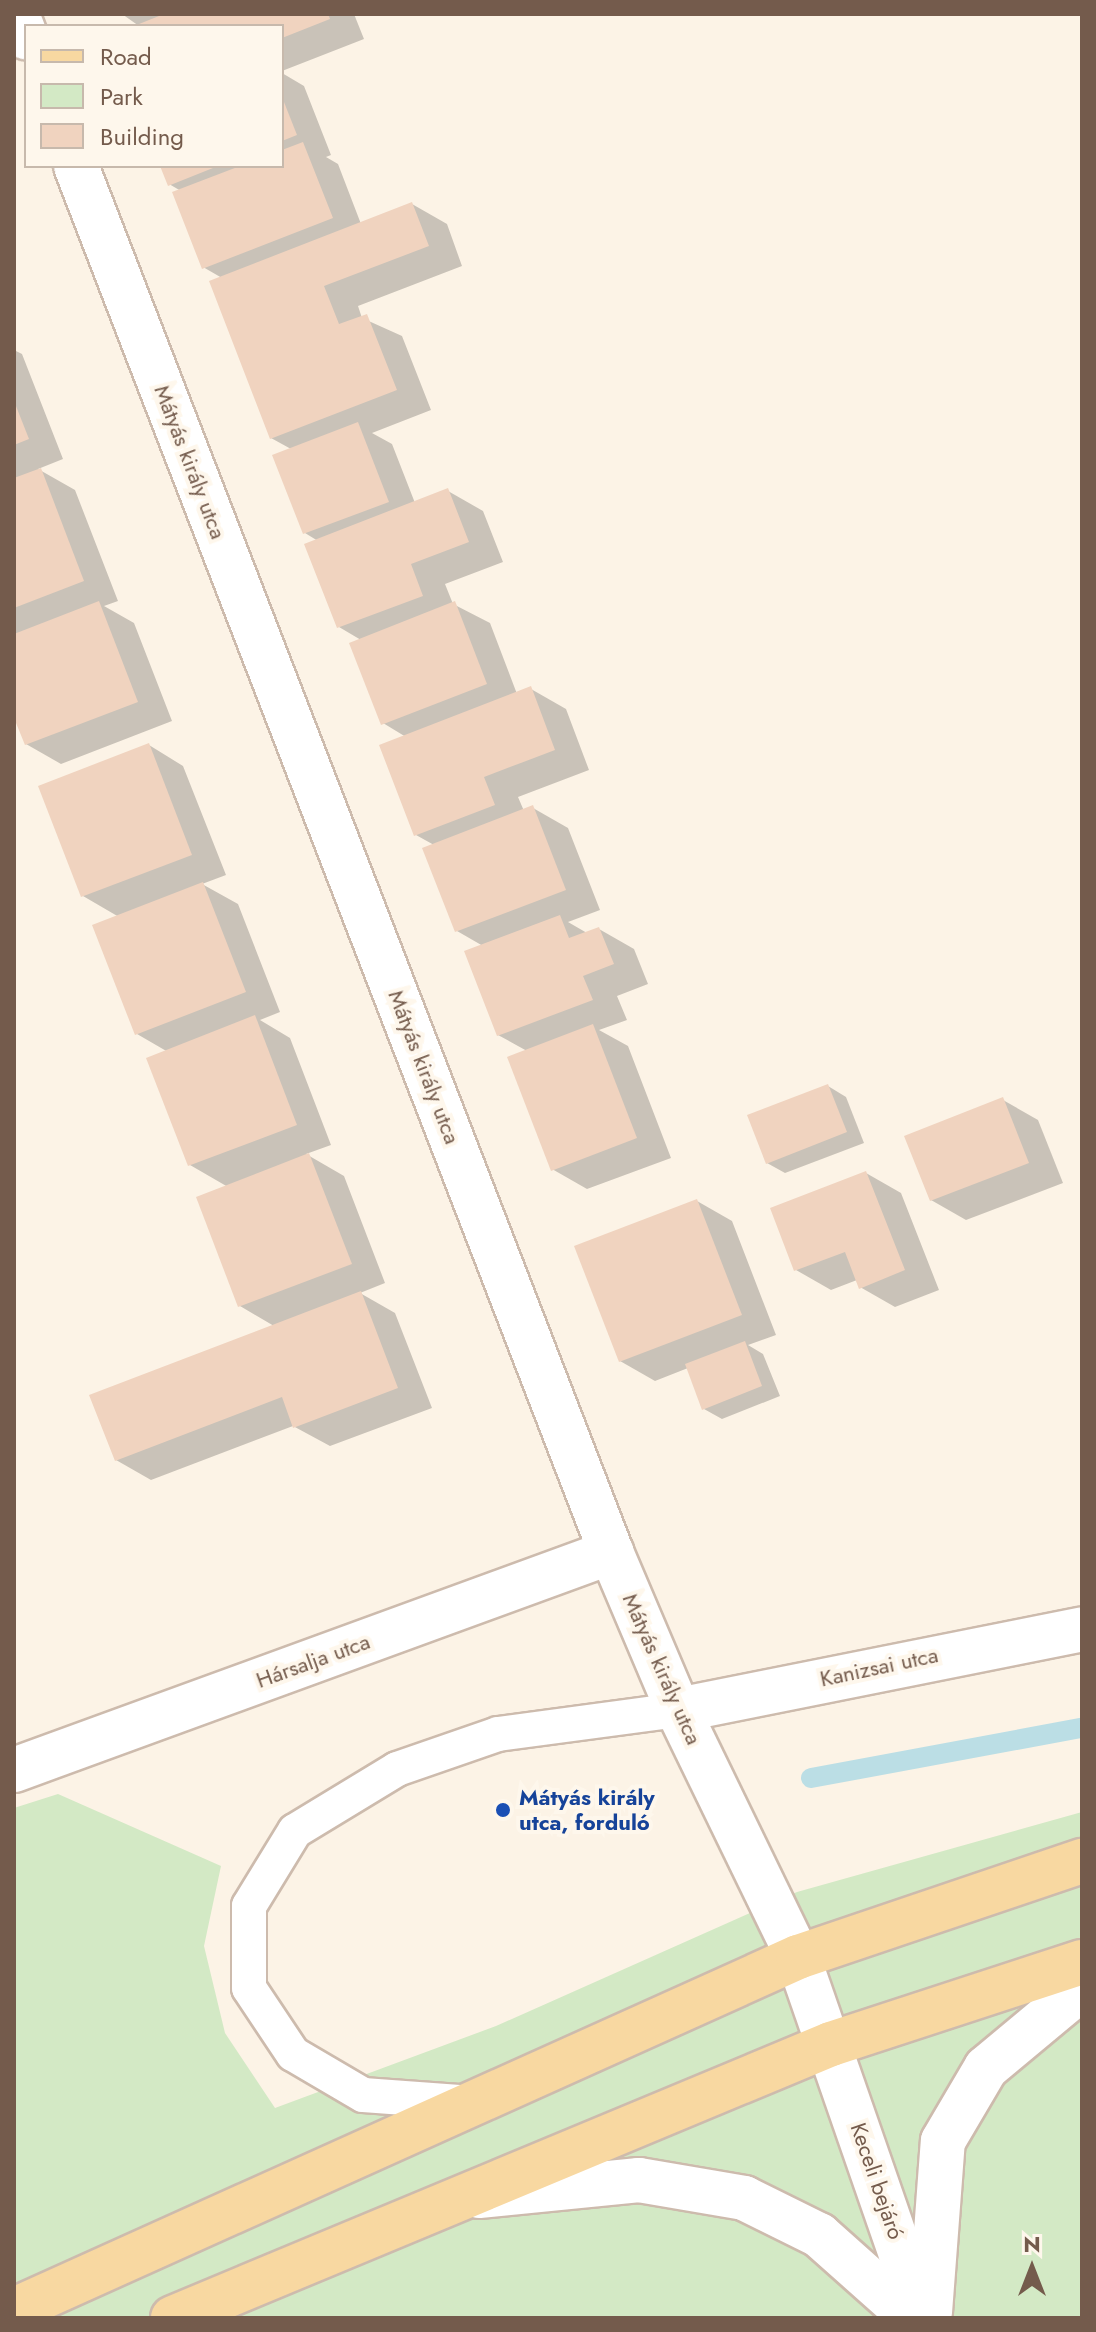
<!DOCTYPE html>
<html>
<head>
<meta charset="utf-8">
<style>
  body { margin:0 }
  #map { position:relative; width:1096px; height:2332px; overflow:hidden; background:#fcf3e6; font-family:Jost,sans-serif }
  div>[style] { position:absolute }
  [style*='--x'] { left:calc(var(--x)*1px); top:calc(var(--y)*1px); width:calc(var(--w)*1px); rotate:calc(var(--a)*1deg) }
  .green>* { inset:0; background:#d3e9c5 }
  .shadow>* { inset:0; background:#0003 }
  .stream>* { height:20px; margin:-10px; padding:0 10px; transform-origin:10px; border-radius:10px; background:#bbdee5 }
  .building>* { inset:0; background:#f0d3bf }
  .roads { filter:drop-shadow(2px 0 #cdbbad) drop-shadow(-2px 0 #cdbbad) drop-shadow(0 2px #cdbbad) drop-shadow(0 -2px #cdbbad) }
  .service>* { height:34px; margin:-17px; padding:0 17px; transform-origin:17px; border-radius:17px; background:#fff }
  .minor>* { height:44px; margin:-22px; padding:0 22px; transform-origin:22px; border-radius:22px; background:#fff }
  .primary>* { height:44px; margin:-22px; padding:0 22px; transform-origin:22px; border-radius:22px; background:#f8d8a1 }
  .dots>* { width:22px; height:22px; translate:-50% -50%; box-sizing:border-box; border:4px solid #fef7ec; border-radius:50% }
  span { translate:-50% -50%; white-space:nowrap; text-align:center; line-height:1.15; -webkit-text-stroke:8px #fef7ec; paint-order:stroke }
  .street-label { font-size:22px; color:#745b4c }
  .transit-label { font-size:22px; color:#164399; font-weight:700 }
  .left { translate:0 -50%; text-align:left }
  .frame { position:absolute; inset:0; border:16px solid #745b4c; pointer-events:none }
  .legend { position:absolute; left:24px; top:24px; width:260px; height:144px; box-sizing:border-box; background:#fef7ec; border:2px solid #c7b9ac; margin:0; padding:10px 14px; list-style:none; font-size:24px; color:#745b4c }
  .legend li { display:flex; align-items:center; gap:16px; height:40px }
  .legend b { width:40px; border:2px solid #c7b9ac }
  .north { position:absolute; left:992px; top:2228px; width:80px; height:80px; -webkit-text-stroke:6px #fef7ec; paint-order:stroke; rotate:0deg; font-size:22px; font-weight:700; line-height:32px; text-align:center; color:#745b4c }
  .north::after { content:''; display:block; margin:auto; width:28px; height:36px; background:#745b4c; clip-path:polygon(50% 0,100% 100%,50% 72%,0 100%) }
</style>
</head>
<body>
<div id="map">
  <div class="green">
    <i style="clip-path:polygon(58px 1794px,221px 1866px,204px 1946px,225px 2033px,275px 2108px,496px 2026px,797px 1892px,1082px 1812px,1082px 2318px,14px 2318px,14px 1808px)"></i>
  </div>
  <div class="shadow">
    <i style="clip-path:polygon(122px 14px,354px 14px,364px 39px,282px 71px,282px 26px,139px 26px)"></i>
    <i style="clip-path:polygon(282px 73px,304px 86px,331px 155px,326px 157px,338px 164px,361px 224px,412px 204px,447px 224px,462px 266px,358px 306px,362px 318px,402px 336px,431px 410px,372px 433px,392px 444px,415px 503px,448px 491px,483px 511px,503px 562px,445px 584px,453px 604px,490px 623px,517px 694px,531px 689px,566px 709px,589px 770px,518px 797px,524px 811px,533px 808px,568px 828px,600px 910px,568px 922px,587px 933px,599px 929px,634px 949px,648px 984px,617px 996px,627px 1020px,599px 1030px,628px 1046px,671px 1158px,587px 1189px,552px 1169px,527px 1051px,498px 1035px,483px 946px,457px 931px,434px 845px,416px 835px,406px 737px,383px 723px,361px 640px,339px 627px,318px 541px,305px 533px,291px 449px,271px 438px,222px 278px,203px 267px,181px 191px,169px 184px,162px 166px,282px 166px)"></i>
    <i style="clip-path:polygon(14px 350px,22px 354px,63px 459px,38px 469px,75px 490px,118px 601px,104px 606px,134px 623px,172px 721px,61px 764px,26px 744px,14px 713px)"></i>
    <i style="clip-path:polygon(149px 745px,183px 766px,226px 875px,202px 884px,238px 904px,280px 1012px,260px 1020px,290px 1038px,331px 1145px,306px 1154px,344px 1176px,385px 1283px,360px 1293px,395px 1313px,432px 1408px,330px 1446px,293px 1426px,151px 1480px,116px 1460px,274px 1326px,240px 1306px,228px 1187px,190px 1165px,168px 1052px,137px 1034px,119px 917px,83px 896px)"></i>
    <i style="clip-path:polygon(828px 1086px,846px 1097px,864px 1143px,785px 1173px,767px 1163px)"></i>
    <i style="clip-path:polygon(1003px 1100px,1038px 1120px,1063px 1183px,966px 1220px,931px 1200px)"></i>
    <i style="clip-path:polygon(866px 1173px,901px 1193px,939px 1290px,895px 1307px,860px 1287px,857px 1280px,831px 1290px,796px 1270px)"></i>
    <i style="clip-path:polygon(697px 1201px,732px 1221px,776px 1335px,748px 1345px,763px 1354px,780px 1396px,722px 1419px,704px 1409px,688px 1368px,655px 1381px,620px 1361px)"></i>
  </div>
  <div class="stream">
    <i style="--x:811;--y:1778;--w:276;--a:-10.5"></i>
  </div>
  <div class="building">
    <i style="clip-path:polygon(164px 14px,328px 14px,330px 19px,282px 38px,282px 26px,134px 26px)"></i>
    <i style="clip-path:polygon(282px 97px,297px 135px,282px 141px)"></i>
    <i style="clip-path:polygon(303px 142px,333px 218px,202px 269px,172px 192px,240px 166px,282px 166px,282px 150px)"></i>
    <i style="clip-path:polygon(160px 166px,218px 166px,168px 186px)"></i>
    <i style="clip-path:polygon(412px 202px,429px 246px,324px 286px,339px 324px,367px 314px,397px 390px,270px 439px,209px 281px)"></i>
    <i style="clip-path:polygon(14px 401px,29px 439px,14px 445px)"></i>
    <i style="clip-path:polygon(358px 422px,389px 502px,303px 534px,272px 455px)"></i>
    <i style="clip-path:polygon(41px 468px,84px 581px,14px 608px,14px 478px)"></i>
    <i style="clip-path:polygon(448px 488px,469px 542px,411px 564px,423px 596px,337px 628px,304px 544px)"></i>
    <i style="clip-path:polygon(99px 601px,138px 702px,25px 745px,14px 718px,14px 634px)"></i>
    <i style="clip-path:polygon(455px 601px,487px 684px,381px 725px,349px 643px)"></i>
    <i style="clip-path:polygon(531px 686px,555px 750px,484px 777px,495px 805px,414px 836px,379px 745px)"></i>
    <i style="clip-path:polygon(149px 743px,192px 855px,81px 897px,38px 786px)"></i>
    <i style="clip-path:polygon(533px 805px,566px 890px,455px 932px,422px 848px)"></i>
    <i style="clip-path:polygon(203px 882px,246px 992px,135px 1035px,92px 925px)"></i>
    <i style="clip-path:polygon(560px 915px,569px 938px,599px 927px,614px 964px,583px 976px,593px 1000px,497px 1036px,464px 951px)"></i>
    <i style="clip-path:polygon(255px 1015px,297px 1125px,188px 1166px,146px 1058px)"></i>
    <i style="clip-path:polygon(593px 1024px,637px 1138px,551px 1171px,507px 1057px)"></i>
    <i style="clip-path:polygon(828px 1084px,847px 1132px,766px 1164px,747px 1115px)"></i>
    <i style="clip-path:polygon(1003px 1097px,1029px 1163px,930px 1201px,904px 1136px)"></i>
    <i style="clip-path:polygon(309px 1153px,352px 1264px,238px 1307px,196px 1197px)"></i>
    <i style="clip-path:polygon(866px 1171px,905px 1270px,859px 1289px,845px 1252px,794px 1271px,770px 1208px)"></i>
    <i style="clip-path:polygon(697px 1199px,742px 1315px,619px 1362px,574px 1246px)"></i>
    <i style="clip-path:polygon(361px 1291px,398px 1388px,293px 1428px,282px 1397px,115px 1461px,89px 1395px)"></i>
    <i style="clip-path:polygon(745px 1341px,762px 1386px,702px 1410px,685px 1364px)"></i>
  </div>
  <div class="roads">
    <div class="service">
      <i style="--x:473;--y:2103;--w:110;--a:-175.8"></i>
      <i style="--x:363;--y:2095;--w:81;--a:-149.6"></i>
      <i style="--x:293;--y:2054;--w:79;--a:-123.7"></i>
      <i style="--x:249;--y:1988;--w:82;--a:-90"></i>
      <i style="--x:249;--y:1906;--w:88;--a:-58.5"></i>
      <i style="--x:295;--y:1831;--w:119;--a:-31.3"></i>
      <i style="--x:397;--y:1769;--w:107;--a:-19.1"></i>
      <i style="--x:498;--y:1734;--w:182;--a:-7.6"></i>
    </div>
    <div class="minor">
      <i style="--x:17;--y:14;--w:25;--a:69"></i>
      <i style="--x:76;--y:166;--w:1486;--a:68.89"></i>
      <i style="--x:611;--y:1552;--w:172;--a:67"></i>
      <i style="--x:678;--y:1710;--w:275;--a:64.1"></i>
      <i style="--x:798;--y:1957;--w:382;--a:70.9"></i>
      <i style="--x:678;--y:1710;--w:412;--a:-11.3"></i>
      <i style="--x:14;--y:1770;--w:636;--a:-20.06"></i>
      <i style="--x:479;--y:2196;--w:161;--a:-5.7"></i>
      <i style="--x:639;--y:2180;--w:107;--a:9.7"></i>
      <i style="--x:744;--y:2198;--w:84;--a:26.3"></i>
      <i style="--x:819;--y:2235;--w:125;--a:41.7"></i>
      <i style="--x:930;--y:2312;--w:171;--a:-85.7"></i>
      <i style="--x:943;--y:2141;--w:85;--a:-59.5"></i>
      <i style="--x:986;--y:2068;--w:125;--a:-39.8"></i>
    </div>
    <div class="primary">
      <i style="--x:14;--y:2310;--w:860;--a:-24.24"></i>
      <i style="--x:798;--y:1957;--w:300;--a:-18.7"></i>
      <i style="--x:173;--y:2318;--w:713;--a:-22.61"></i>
      <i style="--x:831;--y:2044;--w:264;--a:-18.1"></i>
    </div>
  </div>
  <div class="dots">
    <i style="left:503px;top:1810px;background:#1a4fb4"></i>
  </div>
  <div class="street-label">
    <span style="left:190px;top:462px;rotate:69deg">Mátyás király utca</span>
    <span style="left:424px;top:1067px;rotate:69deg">Mátyás király utca</span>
    <span style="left:313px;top:1661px;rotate:-20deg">Hársalja utca</span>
    <span style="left:879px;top:1667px;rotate:-12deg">Kanizsai utca</span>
    <span style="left:662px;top:1669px;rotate:66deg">Mátyás király utca</span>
    <span style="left:877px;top:2181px;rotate:71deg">Keceli bejáró</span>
  </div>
  <div class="transit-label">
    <span class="left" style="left:519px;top:1810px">Mátyás király<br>utca, forduló</span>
  </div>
  <div class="frame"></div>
  <ul class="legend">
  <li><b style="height:10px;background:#f8d8a1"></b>Road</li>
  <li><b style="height:22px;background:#d3e9c5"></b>Park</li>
  <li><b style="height:22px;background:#f0d3bf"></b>Building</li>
  </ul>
  <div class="north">N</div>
</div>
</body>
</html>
